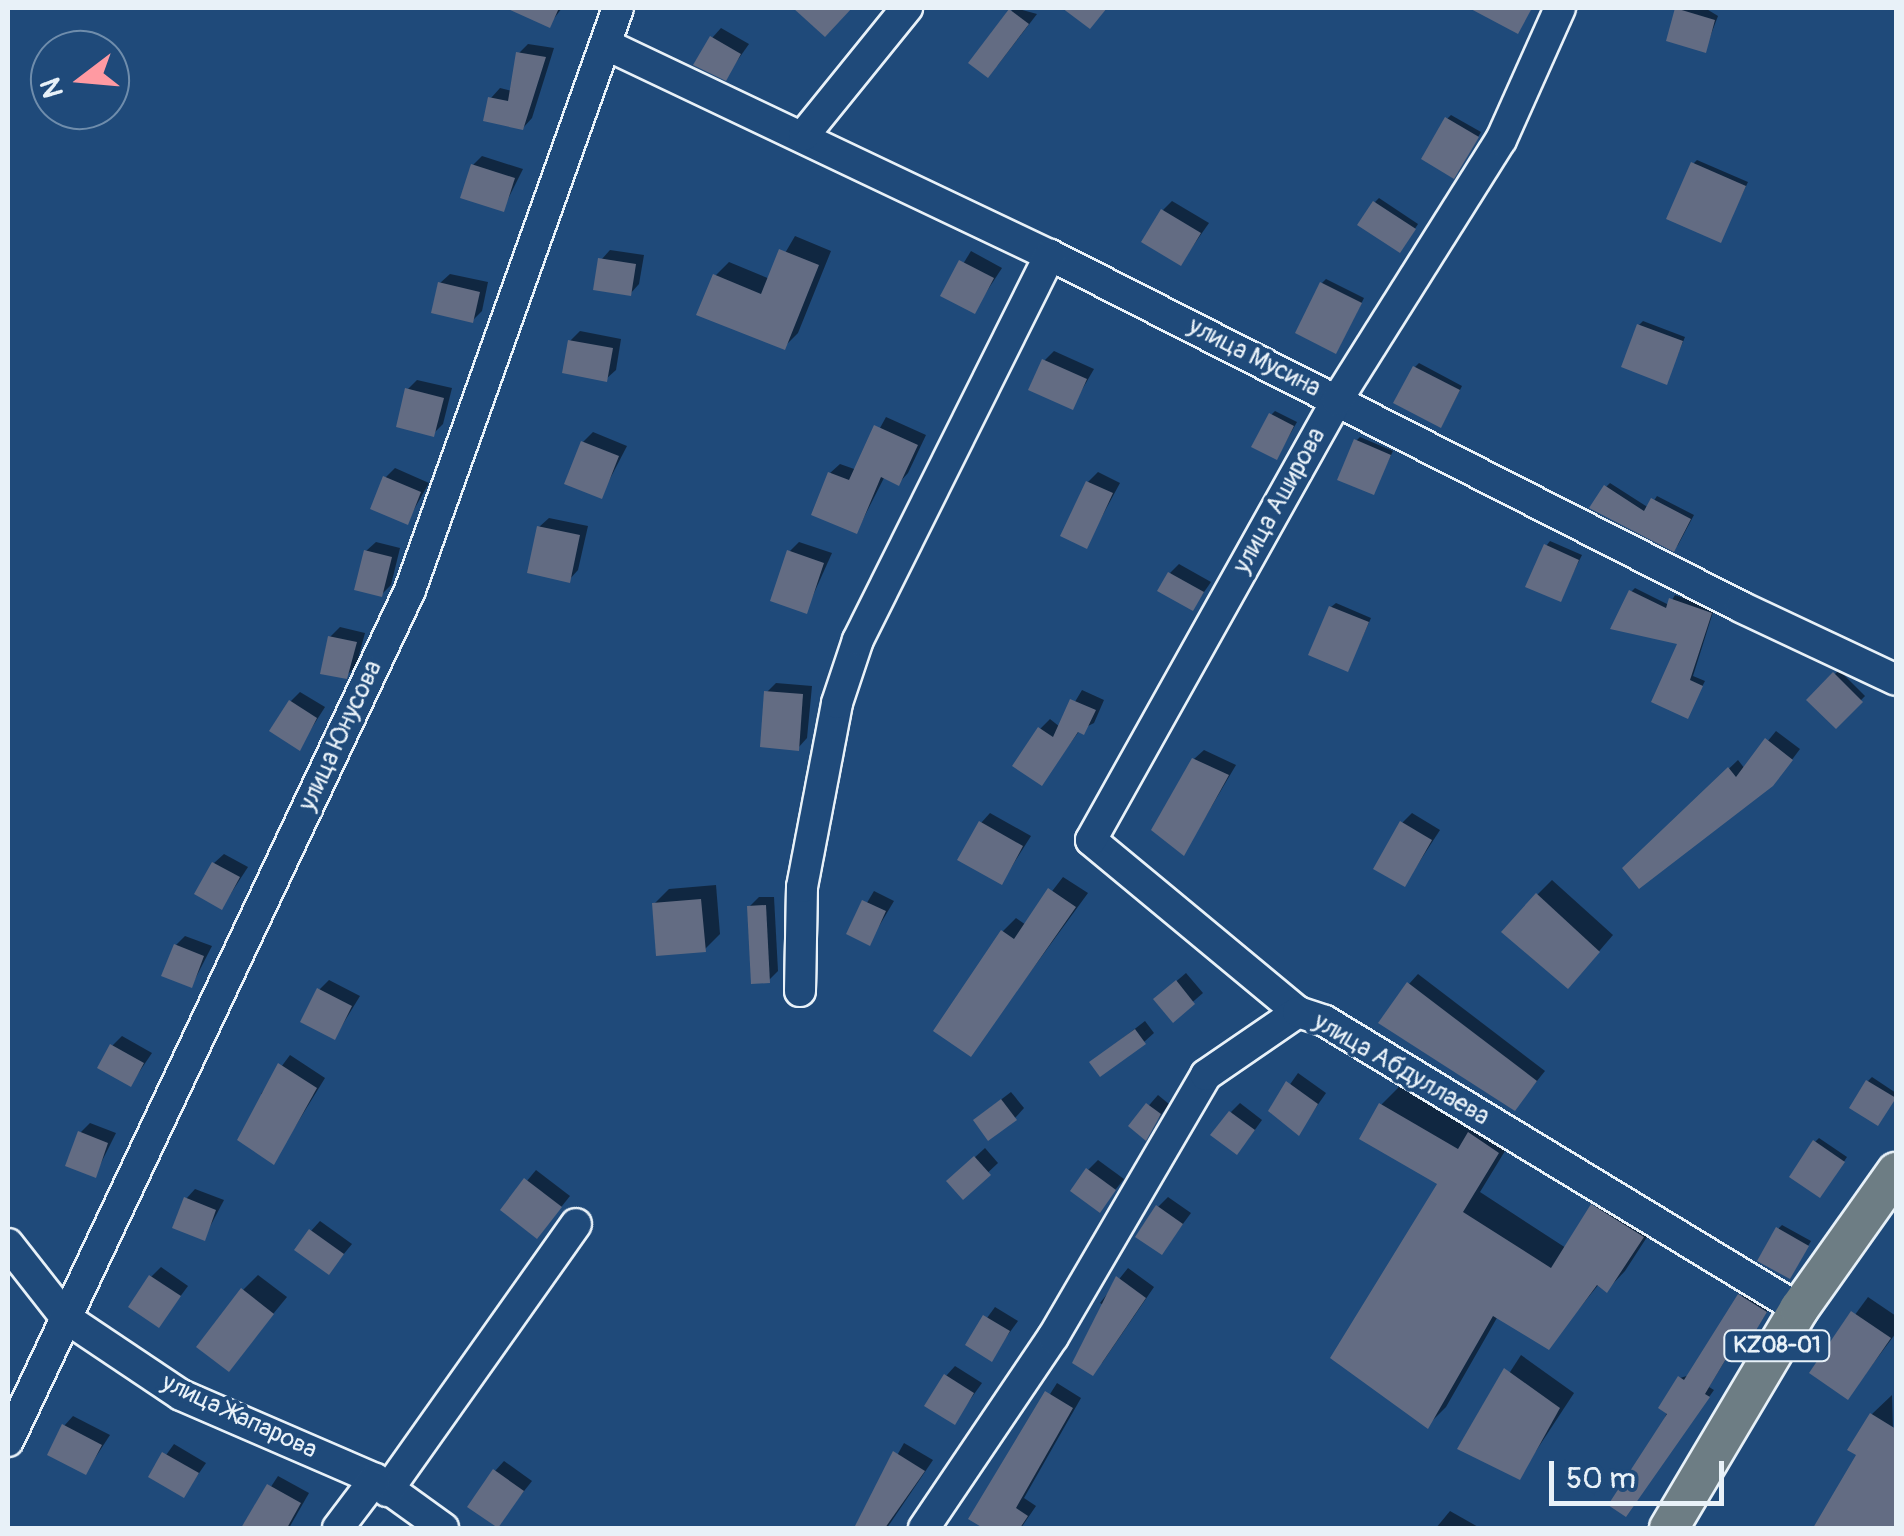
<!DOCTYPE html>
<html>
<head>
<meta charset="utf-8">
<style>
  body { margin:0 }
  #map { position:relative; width:1904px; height:1536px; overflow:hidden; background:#1f4a7a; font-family:Pangolin,sans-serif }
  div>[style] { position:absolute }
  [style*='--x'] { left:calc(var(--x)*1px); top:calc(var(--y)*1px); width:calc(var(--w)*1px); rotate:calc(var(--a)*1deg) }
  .shadow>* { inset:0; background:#0007 }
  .building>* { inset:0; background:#636c83 }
  .roads { filter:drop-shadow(2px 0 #e8f1f8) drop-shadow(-2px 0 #e8f1f8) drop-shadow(0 2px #e8f1f8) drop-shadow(0 -2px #e8f1f8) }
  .minor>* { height:30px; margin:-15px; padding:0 15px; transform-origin:15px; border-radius:15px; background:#1f4a7a }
  .major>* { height:38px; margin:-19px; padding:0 19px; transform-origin:19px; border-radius:19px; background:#6d7d84 }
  span { translate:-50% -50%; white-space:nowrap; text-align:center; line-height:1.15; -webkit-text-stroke:8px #1f4a7a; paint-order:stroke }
  .shield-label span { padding:2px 8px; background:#1f4a7a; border:2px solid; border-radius:8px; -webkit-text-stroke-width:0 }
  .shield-label { font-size:22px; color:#e8f1f8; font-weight:700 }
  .street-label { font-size:25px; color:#e8f1f8 }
  .frame { position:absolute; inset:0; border:10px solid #e8f1f8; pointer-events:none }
  .north { position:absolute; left:30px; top:30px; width:100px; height:100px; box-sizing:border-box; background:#1f4a7a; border:2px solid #6f8dac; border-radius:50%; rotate:254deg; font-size:28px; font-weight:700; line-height:40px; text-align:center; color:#e8f1f8 }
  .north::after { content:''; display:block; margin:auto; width:35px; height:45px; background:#ff9aa2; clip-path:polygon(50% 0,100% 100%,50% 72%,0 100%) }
  .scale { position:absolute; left:1549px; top:1461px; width:175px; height:45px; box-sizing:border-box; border:5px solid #e8f1f8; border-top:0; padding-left:12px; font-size:30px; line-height:35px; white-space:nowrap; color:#e8f1f8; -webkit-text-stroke:8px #1f4a7a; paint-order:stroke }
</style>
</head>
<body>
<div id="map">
  <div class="shadow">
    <i style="clip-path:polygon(512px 8px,562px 8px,549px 25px)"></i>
    <i style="clip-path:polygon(1015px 8px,1037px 14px,997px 66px,1011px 11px)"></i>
    <i style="clip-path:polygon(1678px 8px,1705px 8px,1718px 16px,1705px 50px,1669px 39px)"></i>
    <i style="clip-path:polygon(721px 28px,749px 44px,725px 78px,712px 38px)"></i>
    <i style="clip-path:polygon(528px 44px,554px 48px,532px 118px,523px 128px,491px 98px,500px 88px,512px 91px,519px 53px)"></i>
    <i style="clip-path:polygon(1451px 115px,1481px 132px,1458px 172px,1447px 119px)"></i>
    <i style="clip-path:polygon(482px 156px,523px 169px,503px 209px,473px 165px)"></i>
    <i style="clip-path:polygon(1697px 160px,1748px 182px,1720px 240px,1693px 164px)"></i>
    <i style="clip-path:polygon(1379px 198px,1418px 224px,1404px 246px,1375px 202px)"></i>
    <i style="clip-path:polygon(1172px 201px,1209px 223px,1181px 263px,1163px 210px)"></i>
    <i style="clip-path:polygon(795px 236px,831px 251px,798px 333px,784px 347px,715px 276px,729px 262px,770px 279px)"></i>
    <i style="clip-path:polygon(610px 250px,644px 255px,639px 284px,630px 294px,601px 260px)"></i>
    <i style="clip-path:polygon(971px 251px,1002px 268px,974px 311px,944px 295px)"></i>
    <i style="clip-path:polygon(450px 274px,488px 282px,482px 311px,473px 320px,440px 283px)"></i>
    <i style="clip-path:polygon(1326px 279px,1364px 298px,1339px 347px,1322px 283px)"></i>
    <i style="clip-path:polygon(1643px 321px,1685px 337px,1666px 382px,1639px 325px)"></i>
    <i style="clip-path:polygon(580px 331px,621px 339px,616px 370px,606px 379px,570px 341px)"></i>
    <i style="clip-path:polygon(1054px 351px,1094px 369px,1072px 407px,1044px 361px)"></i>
    <i style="clip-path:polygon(1419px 363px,1462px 386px,1444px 421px,1415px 367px)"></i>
    <i style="clip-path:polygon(417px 380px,452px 388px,443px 424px,433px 434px,407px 390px)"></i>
    <i style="clip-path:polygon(1275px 411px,1297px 422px,1277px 457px,1271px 415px)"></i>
    <i style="clip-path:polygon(886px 417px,926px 435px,908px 473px,899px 483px,885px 476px,857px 531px,830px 473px,840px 464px,857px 470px)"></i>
    <i style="clip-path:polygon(593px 432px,627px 446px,601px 496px,583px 442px)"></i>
    <i style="clip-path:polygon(1360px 437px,1393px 451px,1373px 492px,1356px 441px)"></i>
    <i style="clip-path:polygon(395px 468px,429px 483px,407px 522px,385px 478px)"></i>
    <i style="clip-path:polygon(1098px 472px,1120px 483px,1086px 546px,1088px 482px)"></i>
    <i style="clip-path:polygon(1610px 483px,1649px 508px,1657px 496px,1694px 515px,1678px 545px,1674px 549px,1606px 487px)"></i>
    <i style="clip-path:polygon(549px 518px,588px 526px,578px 570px,569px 580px,539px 527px)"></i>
    <i style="clip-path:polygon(1550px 541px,1582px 555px,1560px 599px,1546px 546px)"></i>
    <i style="clip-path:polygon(376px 542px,400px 548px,391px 585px,382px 594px,366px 551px)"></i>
    <i style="clip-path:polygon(799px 542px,832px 553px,806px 611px,789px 552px)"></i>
    <i style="clip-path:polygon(1179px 564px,1211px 582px,1193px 608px,1170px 573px)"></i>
    <i style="clip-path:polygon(1635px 588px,1669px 605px,1675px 595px,1714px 609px,1693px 676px,1705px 681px,1687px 716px,1681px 642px,1631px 592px)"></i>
    <i style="clip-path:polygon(1336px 603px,1371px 618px,1348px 669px,1331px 607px)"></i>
    <i style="clip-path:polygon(340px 627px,365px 633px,356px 666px,346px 676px,330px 637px)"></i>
    <i style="clip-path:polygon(1839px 670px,1865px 696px,1836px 726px,1809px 700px)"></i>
    <i style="clip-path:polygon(776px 683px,812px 686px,807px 738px,798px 748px,767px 692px)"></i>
    <i style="clip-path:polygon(1082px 690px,1104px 700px,1094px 723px,1080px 730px,1041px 783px,1040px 729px,1050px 719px,1060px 727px)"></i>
    <i style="clip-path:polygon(300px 692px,325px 707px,299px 748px,291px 701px)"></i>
    <i style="clip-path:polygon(1776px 731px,1800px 749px,1782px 773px,1625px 868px,1738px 760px,1745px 769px)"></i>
    <i style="clip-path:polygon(1204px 750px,1236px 765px,1184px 853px,1194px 759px)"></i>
    <i style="clip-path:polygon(990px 813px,1031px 836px,1002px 882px,981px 823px)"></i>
    <i style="clip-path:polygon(1412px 813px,1440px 830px,1405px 884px,1402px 823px)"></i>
    <i style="clip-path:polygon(224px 854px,248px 867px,222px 907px,214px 863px)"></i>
    <i style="clip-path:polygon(1063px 877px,1088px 893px,971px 1053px,937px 1030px,1003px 931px,1016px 918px,1026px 925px)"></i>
    <i style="clip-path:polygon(1552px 880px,1613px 935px,1582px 971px,1537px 895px)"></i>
    <i style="clip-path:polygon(716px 885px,720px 934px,705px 949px,654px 904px,669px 889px)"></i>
    <i style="clip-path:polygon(874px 891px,894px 901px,869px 943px,849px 933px)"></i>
    <i style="clip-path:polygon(759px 897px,774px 897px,778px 971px,769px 980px,749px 907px)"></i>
    <i style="clip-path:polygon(185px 936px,212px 946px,192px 985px,176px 945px)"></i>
    <i style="clip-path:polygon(1186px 973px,1203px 993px,1173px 1019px,1166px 990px)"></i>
    <i style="clip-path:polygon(1418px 974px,1545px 1071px,1515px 1108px,1409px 984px)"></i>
    <i style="clip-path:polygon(329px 980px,360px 996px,335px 1037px,319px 990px)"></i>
    <i style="clip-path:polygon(1145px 1021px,1154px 1033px,1144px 1042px,1092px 1062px)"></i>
    <i style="clip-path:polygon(122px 1036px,152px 1053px,131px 1084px,112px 1046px)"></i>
    <i style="clip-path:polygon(290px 1055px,325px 1078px,274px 1161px,267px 1098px,261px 1094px)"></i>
    <i style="clip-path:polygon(1298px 1073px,1326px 1093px,1299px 1132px,1272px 1110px)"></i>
    <i style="clip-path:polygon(1872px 1077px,1896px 1093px,1882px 1119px,1868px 1081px)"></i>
    <i style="clip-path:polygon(1400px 1086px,1474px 1129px,1516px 1133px,1480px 1192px,1566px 1248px,1611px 1187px,1660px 1217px,1625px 1271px,1607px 1290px,1599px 1284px,1549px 1346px,1498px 1316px,1446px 1407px,1427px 1426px,1440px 1183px,1381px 1105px)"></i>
    <i style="clip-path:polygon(1011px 1092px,1024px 1108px,1015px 1118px,986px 1111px)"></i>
    <i style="clip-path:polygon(1158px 1095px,1169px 1104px,1145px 1137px,1131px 1126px)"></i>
    <i style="clip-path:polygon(1240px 1103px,1262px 1120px,1246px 1142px,1231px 1112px)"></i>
    <i style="clip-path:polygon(90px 1123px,116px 1133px,95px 1175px,80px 1133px)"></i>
    <i style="clip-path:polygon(1819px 1138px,1847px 1157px,1824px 1191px,1815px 1142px)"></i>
    <i style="clip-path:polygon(985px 1148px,998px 1163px,963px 1196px,949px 1181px)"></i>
    <i style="clip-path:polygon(1098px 1160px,1124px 1179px,1100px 1209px,1088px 1170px)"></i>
    <i style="clip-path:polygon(536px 1170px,570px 1196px,546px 1226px,503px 1210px)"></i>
    <i style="clip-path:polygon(195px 1189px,224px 1200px,204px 1238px,186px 1199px)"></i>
    <i style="clip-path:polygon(1168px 1197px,1191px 1213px,1162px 1252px,1158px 1207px)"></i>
    <i style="clip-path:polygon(320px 1221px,352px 1244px,329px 1272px,311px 1231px)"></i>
    <i style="clip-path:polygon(1782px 1225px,1811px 1241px,1793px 1272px,1778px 1229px)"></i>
    <i style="clip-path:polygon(161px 1267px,188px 1286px,159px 1325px,151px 1277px)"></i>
    <i style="clip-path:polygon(1128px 1268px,1154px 1287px,1102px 1363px,1108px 1308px,1100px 1303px)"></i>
    <i style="clip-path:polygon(258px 1275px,287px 1297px,228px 1369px,243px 1290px)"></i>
    <i style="clip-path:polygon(1746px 1290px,1771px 1305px,1757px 1328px,1744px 1329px,1709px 1387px,1714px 1390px,1631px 1507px,1680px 1378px,1690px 1375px)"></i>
    <i style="clip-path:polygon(1868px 1297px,1896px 1316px,1896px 1333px,1848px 1397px,1813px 1372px)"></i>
    <i style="clip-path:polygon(995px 1307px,1018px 1321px,991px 1358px,968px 1344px)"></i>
    <i style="clip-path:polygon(1521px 1355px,1574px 1393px,1519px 1477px,1461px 1448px)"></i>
    <i style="clip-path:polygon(955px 1366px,982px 1383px,954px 1422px,946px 1376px)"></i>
    <i style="clip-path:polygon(1057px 1383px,1081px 1398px,1024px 1498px,1036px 1506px,1021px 1528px,987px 1528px,972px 1518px)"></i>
    <i style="clip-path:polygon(1892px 1395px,1896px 1528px,1816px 1528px,1859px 1454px,1872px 1414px)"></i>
    <i style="clip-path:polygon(73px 1416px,110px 1435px,86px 1472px,64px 1426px)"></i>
    <i style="clip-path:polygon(904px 1443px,933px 1460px,887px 1528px,856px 1528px)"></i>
    <i style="clip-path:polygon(174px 1444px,206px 1463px,184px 1495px,151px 1476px)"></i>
    <i style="clip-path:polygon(504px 1461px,532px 1481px,497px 1525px,495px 1471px)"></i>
    <i style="clip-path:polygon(278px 1476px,309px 1493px,289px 1528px,244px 1528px)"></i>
    <i style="clip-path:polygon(1450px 1511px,1480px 1528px,1436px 1528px)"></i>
  </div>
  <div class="building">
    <i style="clip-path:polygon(506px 8px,559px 8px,550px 28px)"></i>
    <i style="clip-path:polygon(793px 8px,852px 8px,825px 37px)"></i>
    <i style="clip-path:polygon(1062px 8px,1107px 8px,1090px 29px)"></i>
    <i style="clip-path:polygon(1469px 8px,1532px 8px,1518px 34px)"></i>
    <i style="clip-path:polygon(1675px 8px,1715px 20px,1706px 53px,1666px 41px)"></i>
    <i style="clip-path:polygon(1009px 9px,1029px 24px,988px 78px,968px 63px)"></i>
    <i style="clip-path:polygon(710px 36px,741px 54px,726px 81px,693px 65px)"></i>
    <i style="clip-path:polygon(516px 52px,546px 57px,523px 130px,483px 121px,488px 97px,508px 101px)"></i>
    <i style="clip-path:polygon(1445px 117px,1479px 137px,1454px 179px,1421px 159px)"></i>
    <i style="clip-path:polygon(1691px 162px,1746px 186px,1721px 243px,1666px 219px)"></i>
    <i style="clip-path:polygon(471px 164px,515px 178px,504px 212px,460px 198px)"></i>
    <i style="clip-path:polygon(1373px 201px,1416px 229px,1400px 253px,1357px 225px)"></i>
    <i style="clip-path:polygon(1161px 209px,1201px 233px,1181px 266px,1141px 242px)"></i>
    <i style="clip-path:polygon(779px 249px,819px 265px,785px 350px,696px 315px,713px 274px,761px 294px)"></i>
    <i style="clip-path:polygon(598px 258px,636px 264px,631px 296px,593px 290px)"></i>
    <i style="clip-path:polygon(959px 260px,994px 278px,975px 314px,940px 296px)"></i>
    <i style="clip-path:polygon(438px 282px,480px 292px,473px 323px,431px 313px)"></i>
    <i style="clip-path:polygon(1320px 282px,1362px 303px,1336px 354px,1295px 333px)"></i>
    <i style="clip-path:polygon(1637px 324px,1683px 341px,1667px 385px,1621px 367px)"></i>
    <i style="clip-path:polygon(568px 340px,613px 348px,607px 382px,562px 373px)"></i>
    <i style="clip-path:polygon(1042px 359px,1087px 379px,1073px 410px,1028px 390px)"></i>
    <i style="clip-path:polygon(1413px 366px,1460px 390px,1441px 428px,1393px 403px)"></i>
    <i style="clip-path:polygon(405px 388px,444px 398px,434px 437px,396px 427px)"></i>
    <i style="clip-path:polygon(1269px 413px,1294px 426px,1277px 460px,1251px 447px)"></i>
    <i style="clip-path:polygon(874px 425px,918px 445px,899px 486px,881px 477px,857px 534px,811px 515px,828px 472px,849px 480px)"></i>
    <i style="clip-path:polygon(1354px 439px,1391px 455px,1374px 495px,1337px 480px)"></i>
    <i style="clip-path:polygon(581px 441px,619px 456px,602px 499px,564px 484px)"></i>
    <i style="clip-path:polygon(383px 476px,421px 492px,408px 525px,370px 509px)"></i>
    <i style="clip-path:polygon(1086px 481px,1113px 493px,1087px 549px,1060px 536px)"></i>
    <i style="clip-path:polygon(1604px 485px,1644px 511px,1651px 498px,1691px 519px,1674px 552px,1589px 508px)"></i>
    <i style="clip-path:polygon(537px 526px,580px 535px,570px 583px,527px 573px)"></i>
    <i style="clip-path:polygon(1544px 544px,1579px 560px,1561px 602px,1525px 587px)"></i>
    <i style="clip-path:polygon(364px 550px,392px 557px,382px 597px,354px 590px)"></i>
    <i style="clip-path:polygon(787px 550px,824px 563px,807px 614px,770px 601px)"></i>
    <i style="clip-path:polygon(1168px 572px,1204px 592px,1193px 611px,1157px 591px)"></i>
    <i style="clip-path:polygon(1629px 590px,1666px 608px,1669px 598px,1712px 613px,1690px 680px,1703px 686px,1688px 719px,1651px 702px,1677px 644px,1610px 629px)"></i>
    <i style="clip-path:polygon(1329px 606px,1369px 622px,1348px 672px,1308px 655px)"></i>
    <i style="clip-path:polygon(328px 636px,357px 642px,347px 679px,320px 674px)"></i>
    <i style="clip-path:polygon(1833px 672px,1863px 702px,1836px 729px,1806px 700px)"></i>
    <i style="clip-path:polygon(764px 691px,803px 694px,799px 751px,760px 747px)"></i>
    <i style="clip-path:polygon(1070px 699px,1096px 710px,1084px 735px,1078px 732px,1042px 786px,1012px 766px,1038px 727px,1053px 737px)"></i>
    <i style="clip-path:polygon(289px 700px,317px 718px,300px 751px,269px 731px)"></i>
    <i style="clip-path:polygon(1765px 738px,1793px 760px,1773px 786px,1639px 889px,1622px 868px,1728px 767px,1736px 777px)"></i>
    <i style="clip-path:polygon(1192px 758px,1229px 775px,1184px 856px,1151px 830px)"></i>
    <i style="clip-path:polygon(979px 821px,1023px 846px,1002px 885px,957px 860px)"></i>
    <i style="clip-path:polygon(1400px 821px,1432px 840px,1405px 887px,1373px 869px)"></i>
    <i style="clip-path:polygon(212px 862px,240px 877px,222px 910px,194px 894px)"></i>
    <i style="clip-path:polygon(1048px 888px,1076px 907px,971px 1057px,933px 1031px,1001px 930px,1014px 939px)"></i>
    <i style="clip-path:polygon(1536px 893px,1600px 952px,1568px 989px,1501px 932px)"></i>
    <i style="clip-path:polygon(701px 899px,706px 952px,656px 956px,652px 903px)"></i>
    <i style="clip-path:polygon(862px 900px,886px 911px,870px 946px,846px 934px)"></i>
    <i style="clip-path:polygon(766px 905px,770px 983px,751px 984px,747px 906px)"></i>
    <i style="clip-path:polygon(174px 944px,204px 956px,192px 988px,161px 976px)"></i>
    <i style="clip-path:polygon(1176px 980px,1195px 1004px,1173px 1023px,1153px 999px)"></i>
    <i style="clip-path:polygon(1407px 982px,1537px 1081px,1515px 1111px,1378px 1023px)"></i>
    <i style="clip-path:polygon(317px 988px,352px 1006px,335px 1040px,300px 1022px)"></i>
    <i style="clip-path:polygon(1135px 1029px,1146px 1044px,1100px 1077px,1089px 1062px)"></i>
    <i style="clip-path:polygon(110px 1044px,144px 1063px,131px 1087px,97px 1068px)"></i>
    <i style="clip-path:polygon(278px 1063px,317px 1088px,274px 1165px,237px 1140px)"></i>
    <i style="clip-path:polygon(1866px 1080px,1896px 1098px,1878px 1126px,1849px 1108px)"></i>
    <i style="clip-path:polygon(1286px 1081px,1318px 1104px,1299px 1136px,1268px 1111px)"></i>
    <i style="clip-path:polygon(1001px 1099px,1017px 1120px,988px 1141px,973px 1120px)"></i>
    <i style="clip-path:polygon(1146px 1103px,1161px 1114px,1146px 1141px,1128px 1126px)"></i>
    <i style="clip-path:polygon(1379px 1103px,1458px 1149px,1468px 1132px,1499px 1153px,1463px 1212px,1551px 1268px,1591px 1204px,1644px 1237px,1607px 1293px,1597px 1285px,1549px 1350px,1493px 1316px,1428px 1429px,1330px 1358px,1437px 1184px,1359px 1139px)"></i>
    <i style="clip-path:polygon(1229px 1111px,1255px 1130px,1237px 1155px,1210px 1135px)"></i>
    <i style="clip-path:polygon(78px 1131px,108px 1143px,96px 1178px,65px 1166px)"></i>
    <i style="clip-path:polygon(1813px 1140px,1845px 1162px,1820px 1198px,1789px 1177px)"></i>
    <i style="clip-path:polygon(974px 1156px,991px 1175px,963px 1200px,946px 1181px)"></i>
    <i style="clip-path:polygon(1086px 1168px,1116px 1190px,1100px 1213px,1070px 1191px)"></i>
    <i style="clip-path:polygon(524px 1178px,562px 1207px,537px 1239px,500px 1210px)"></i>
    <i style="clip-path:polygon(184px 1197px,216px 1210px,205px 1241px,172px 1228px)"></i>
    <i style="clip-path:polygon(1156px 1205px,1183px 1224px,1162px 1255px,1135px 1237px)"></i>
    <i style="clip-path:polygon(1776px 1227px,1809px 1246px,1790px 1279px,1757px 1261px)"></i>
    <i style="clip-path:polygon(309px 1229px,344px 1254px,329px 1275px,294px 1250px)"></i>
    <i style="clip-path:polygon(149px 1275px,181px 1296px,159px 1328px,128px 1307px)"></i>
    <i style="clip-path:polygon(1116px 1276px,1146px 1298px,1093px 1376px,1072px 1363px)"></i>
    <i style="clip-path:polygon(241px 1288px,274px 1314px,229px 1372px,196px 1347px)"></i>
    <i style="clip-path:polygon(1738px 1294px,1767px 1312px,1752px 1337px,1742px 1332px,1705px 1394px,1710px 1397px,1626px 1517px,1608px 1505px,1667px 1414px,1658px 1408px,1678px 1376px,1684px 1380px)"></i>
    <i style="clip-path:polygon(1851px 1311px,1891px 1338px,1848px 1400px,1809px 1373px)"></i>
    <i style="clip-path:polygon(983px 1315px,1010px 1331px,992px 1362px,965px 1345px)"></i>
    <i style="clip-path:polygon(1504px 1368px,1560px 1408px,1520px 1480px,1457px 1449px)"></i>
    <i style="clip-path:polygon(944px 1374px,974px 1393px,955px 1425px,924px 1406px)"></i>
    <i style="clip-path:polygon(1045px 1391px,1073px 1408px,1016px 1508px,1028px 1516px,1020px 1528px,983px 1528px,968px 1519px)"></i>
    <i style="clip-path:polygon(1870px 1413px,1896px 1429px,1896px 1528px,1813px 1528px,1856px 1455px,1847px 1450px)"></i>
    <i style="clip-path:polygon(62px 1424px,102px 1445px,86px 1475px,47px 1455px)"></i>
    <i style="clip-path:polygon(893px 1451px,925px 1471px,885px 1528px,854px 1528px)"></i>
    <i style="clip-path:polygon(162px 1452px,199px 1473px,184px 1498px,148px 1477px)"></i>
    <i style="clip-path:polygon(493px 1469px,524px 1491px,498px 1528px,467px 1507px)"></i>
    <i style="clip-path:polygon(267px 1484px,301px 1503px,287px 1528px,241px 1528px)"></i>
  </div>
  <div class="roads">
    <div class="minor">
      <i style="--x:607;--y:45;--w:490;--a:25.4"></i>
      <i style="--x:1050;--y:255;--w:775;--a:26.99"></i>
      <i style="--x:1741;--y:607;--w:171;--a:25.2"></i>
      <i style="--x:804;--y:135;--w:164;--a:-51"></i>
      <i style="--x:800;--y:991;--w:104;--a:-88.9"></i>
      <i style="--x:802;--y:887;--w:187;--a:-79.2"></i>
      <i style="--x:837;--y:703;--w:66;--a:-71.6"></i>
      <i style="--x:858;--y:640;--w:430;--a:-63.5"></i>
      <i style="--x:1298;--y:1012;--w:269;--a:-140.3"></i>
      <i style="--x:1091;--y:840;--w:504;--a:-60.79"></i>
      <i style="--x:1337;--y:400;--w:307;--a:-57.8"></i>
      <i style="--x:1501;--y:140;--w:145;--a:-65.9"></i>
      <i style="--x:8;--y:1244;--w:94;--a:51.9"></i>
      <i style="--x:66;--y:1318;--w:138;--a:33.8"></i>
      <i style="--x:181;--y:1395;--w:211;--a:23.4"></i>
      <i style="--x:375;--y:1479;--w:84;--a:35.8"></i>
      <i style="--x:8;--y:1441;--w:941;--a:-64.71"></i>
      <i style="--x:410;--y:590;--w:618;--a:-70.33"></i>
      <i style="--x:387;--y:1491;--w:327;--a:-54.7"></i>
      <i style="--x:338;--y:1528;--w:61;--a:-52.9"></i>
      <i style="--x:924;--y:1528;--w:230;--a:-56"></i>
      <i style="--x:1053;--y:1337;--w:303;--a:-59.7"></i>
      <i style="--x:1206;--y:1075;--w:112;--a:-34.4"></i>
      <i style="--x:1298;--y:1012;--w:28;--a:18"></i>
      <i style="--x:1325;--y:1021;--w:555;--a:31.28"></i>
    </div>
    <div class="major">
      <i style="--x:1669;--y:1528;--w:255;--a:-59.3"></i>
      <i style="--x:1799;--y:1309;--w:168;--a:-54.7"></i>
    </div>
  </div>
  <div class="shield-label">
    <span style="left:1777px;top:1346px">KZ08-01</span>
  </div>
  <div class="street-label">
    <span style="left:1254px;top:358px;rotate:27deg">улица Мусина</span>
    <span style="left:1280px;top:501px;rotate:-61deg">улица Аширова</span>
    <span style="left:341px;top:736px;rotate:-65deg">улица Юнусова</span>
    <span style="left:1401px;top:1070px;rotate:30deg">улица Абдуллаева</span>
    <span style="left:239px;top:1417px;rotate:25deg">улица Жапарова</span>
  </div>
  <div class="frame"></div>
  <div class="north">N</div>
  <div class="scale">50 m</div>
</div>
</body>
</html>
